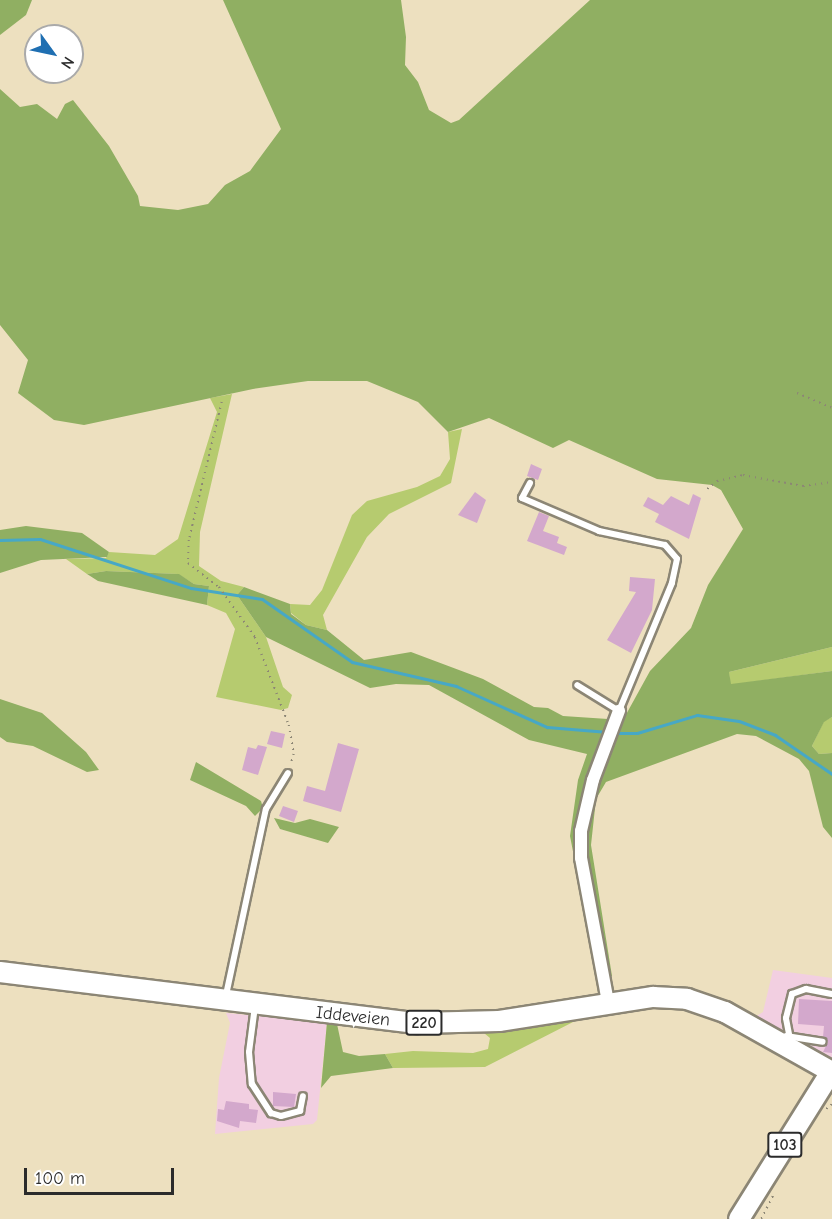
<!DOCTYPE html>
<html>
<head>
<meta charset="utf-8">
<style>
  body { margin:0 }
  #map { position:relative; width:832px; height:1219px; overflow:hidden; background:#ede0bf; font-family:"Comic Neue",sans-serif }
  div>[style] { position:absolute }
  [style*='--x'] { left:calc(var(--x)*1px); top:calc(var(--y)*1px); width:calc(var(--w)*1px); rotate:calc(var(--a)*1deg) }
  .built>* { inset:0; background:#f2cfe1 }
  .green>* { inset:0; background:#b6cb6f }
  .forest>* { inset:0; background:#90af62 }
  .stream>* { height:3px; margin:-1.5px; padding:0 1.5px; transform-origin:1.5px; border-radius:1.5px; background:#47a8c6 }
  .building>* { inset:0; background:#d3a8cc }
  .path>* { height:1.5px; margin-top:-0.75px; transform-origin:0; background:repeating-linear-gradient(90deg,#8c8675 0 1.5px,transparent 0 6px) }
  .roads { filter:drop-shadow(2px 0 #8c8675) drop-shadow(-2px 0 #8c8675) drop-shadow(0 2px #8c8675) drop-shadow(0 -2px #8c8675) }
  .lane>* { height:6px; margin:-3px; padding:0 3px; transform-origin:3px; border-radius:3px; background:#fff }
  .street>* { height:12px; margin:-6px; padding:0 6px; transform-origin:6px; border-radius:6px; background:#fff }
  .primary>* { height:20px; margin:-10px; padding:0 10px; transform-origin:10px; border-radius:10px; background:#fff }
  span { translate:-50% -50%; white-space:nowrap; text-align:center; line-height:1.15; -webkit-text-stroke:6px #fff; paint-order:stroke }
  .shield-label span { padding:2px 4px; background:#fff; border:2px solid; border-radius:4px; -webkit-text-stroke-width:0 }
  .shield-label { font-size:16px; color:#2b2b2b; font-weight:700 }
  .street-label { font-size:18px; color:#2b2b2b }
  .north { position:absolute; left:24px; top:24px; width:60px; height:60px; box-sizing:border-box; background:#fff; border:2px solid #aaa; border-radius:50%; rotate:123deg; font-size:16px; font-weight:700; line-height:24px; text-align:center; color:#2b2b2b }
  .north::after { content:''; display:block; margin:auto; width:21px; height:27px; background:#1f6fb2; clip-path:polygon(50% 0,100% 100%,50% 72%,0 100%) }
  .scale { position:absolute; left:24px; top:1168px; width:150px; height:27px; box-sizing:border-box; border:3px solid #2b2b2b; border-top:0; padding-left:8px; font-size:18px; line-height:21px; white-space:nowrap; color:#2b2b2b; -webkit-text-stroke:4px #fff; paint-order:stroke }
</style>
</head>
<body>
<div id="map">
  <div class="built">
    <i style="clip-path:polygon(773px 970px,832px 978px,832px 1064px,755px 1017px,763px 1012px)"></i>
    <i style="clip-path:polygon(226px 1013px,327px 1022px,317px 1120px,313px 1124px,215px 1134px,219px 1078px,230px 1023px)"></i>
  </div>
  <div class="green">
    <i style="clip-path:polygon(232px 394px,200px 532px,199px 566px,221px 581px,244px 587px,237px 595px,266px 637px,283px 687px,292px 695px,288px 708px,281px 710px,216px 697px,235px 629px,226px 613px,207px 605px,209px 586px,194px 584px,178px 574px,106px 571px,87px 574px,66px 559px,106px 558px,109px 552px,155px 555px,178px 539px,217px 412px,210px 398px)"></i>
    <i style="clip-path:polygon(462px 429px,451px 483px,389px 514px,367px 537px,323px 615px,327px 630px,306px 625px,291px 613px,290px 604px,310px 605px,322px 590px,352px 515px,367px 501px,417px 487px,440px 476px,450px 459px,448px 432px)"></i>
    <i style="clip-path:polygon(832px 647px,832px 671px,730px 685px,729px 672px)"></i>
    <i style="clip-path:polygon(832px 717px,832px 753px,819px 754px,812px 746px,824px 721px)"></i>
    <i style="clip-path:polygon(577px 1020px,485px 1067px,393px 1068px,385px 1054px,413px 1051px,473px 1053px,488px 1049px,490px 1038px,484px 1033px)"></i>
  </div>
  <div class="forest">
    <i style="clip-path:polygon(0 0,32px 0,26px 15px,0 35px)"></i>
    <i style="clip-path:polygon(223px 0,401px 0,406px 37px,405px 65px,418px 82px,429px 110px,451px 123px,459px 120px,590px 0,832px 0,832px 647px,729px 672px,731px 684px,832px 671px,832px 717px,824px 722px,812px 746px,819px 754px,832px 753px,832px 838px,823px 827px,809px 771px,799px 759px,756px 736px,737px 734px,606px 782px,596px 799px,591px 845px,612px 976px,598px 981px,570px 836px,578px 780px,587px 754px,529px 740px,429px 685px,396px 684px,370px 688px,266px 637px,237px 595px,244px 587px,290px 604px,291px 614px,306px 625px,327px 630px,364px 660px,411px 652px,483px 679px,534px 707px,548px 708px,563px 716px,623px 720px,650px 671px,691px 628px,708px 585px,743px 529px,721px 490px,712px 485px,657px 479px,569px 440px,553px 448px,489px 418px,448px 432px,418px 402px,367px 381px,308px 381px,253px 389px,84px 425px,54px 420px,18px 393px,28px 360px,0 325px,0 89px,20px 107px,37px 104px,57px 119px,65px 104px,73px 100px,109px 146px,138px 196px,140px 206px,178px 210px,208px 204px,225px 185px,250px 171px,281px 129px)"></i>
    <i style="clip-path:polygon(26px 526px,82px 533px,109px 552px,107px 557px,41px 560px,0 573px,0 530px)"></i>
    <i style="clip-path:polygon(106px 571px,179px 574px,194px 584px,209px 586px,207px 605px,98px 581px,87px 574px)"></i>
    <i style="clip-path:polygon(0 699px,42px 713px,86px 752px,99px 770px,87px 772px,33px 746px,7px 742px,0 737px)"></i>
    <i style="clip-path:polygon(196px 762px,261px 801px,263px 808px,255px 816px,246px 806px,190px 780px)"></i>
    <i style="clip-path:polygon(274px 818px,295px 823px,310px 819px,339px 827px,328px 843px,280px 829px)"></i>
    <i style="clip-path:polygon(327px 1022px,337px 1024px,343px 1052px,359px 1056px,385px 1054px,393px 1068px,331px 1076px,321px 1088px)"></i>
  </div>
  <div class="stream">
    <i style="--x:0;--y:540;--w:40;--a:-1.4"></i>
    <i style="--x:40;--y:539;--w:159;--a:18"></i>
    <i style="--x:191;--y:588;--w:72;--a:8.8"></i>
    <i style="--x:262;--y:599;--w:110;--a:35"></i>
    <i style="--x:352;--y:662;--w:107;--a:13"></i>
    <i style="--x:456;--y:686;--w:100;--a:24.3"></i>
    <i style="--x:547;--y:727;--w:61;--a:4.7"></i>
    <i style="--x:615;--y:733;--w:22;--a:0"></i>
    <i style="--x:637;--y:733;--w:63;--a:-16.7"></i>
    <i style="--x:697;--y:715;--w:42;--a:8.1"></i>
    <i style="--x:739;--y:721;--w:39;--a:21"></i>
    <i style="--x:775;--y:735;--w:69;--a:34.4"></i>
  </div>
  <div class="building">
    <i style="clip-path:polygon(531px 464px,542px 469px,538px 480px,527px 476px)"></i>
    <i style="clip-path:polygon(475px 492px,486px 500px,477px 523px,458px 515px)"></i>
    <i style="clip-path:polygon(693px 494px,701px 498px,689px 539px,655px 522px,659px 514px,643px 506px,648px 497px,663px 505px,671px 496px,689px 505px)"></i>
    <i style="clip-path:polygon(539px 512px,549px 516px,543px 531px,559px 537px,557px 543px,567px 547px,564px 555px,527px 541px)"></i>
    <i style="clip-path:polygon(630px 577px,655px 579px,652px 610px,631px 653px,607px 640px,636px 592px,629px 591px)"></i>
    <i style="clip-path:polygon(271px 731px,285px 734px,282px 748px,267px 744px)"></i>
    <i style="clip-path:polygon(338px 743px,359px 749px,341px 812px,303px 801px,307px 786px,325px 791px)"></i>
    <i style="clip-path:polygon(258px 745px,267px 747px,258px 775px,242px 770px,248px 747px,256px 749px)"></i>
    <i style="clip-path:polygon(283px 806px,298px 811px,294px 822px,279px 816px)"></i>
    <i style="clip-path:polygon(799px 999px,832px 1001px,832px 1053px,823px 1052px,828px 1042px,823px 1037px,824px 1026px,798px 1024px)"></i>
    <i style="clip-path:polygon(273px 1092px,296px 1094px,294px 1107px,273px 1106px)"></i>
    <i style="clip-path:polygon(226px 1101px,249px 1104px,249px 1109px,258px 1110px,256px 1123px,240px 1121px,239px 1128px,217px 1121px,218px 1109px,224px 1110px)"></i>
  </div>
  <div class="path">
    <i style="--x:797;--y:393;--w:38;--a:23"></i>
    <i style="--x:222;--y:402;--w:142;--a:103.4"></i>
    <i style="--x:189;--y:540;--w:23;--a:92"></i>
    <i style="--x:188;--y:563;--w:39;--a:38"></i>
    <i style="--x:219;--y:587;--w:62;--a:54.2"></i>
    <i style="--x:255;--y:637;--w:94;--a:68.9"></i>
    <i style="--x:289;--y:725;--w:29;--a:80"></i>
    <i style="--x:294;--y:754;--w:10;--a:107"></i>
    <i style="--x:707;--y:489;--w:13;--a:-39"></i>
    <i style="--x:717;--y:481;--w:27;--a:-13"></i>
    <i style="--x:743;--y:475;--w:61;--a:10.4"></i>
    <i style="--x:803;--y:486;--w:29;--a:-8"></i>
    <i style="--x:826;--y:1109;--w:8;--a:-40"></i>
    <i style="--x:761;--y:1219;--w:27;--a:-63"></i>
  </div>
  <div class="roads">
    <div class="lane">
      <i style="--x:530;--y:483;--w:17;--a:118"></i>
      <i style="--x:522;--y:498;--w:84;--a:23.2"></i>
      <i style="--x:599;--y:531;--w:67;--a:12"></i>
      <i style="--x:665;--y:545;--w:18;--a:49"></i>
      <i style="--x:677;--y:559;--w:25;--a:102"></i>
      <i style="--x:672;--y:583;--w:139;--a:112.5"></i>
      <i style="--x:619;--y:711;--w:49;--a:-148.2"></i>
      <i style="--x:226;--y:995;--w:190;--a:-77.9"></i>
      <i style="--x:266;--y:809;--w:42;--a:-58.6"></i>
      <i style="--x:255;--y:1006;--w:46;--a:97.4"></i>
      <i style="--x:249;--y:1052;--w:32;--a:85"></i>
      <i style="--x:252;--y:1084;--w:35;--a:57"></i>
      <i style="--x:271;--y:1113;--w:10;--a:17"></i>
      <i style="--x:281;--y:1116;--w:20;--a:-15"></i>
      <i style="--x:300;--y:1111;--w:15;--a:-79"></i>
      <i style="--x:789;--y:1034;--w:16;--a:-101"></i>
      <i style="--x:786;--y:1018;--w:25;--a:-76"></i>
      <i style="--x:792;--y:994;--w:15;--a:-20"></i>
      <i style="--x:806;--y:989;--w:26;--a:11"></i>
      <i style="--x:786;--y:1036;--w:37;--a:9"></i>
    </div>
    <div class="street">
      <i style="--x:608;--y:1002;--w:147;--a:-100.6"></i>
      <i style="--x:581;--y:858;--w:27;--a:-90"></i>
      <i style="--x:581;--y:831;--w:52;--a:-76.8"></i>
      <i style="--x:593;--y:780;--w:74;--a:-69.4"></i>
    </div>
    <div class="primary">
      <i style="--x:0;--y:972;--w:421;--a:7"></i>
      <i style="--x:418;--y:1023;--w:81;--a:-1.4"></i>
      <i style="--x:499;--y:1021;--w:156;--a:-8.9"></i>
      <i style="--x:653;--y:997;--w:34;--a:3"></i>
      <i style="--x:687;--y:999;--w:40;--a:18.9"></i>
      <i style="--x:725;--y:1012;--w:123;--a:29.3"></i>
      <i style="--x:739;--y:1219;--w:173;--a:-58"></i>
    </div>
  </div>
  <div class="shield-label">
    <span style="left:424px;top:1023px">220</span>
    <span style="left:785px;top:1145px">103</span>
  </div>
  <div class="street-label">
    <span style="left:353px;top:1017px;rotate:6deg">Iddeveien</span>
  </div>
  <div class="north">N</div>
  <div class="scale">100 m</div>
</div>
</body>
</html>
